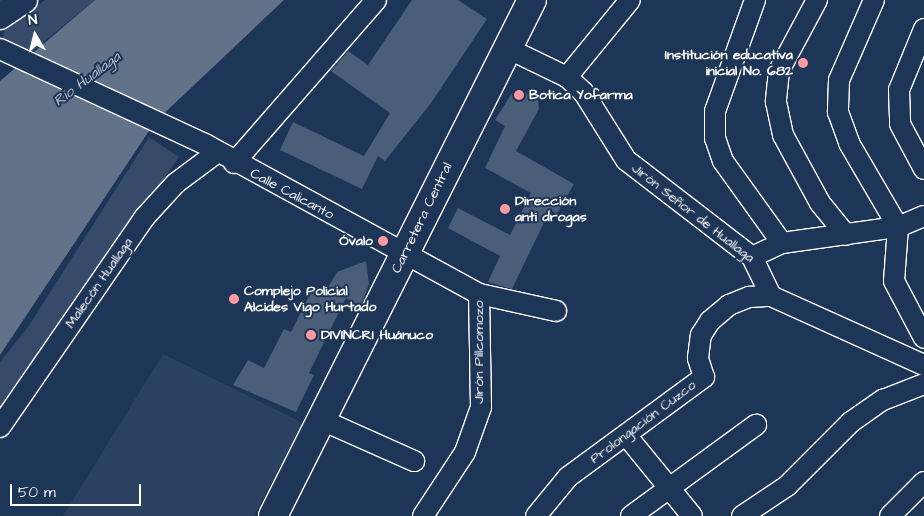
<!DOCTYPE html>
<html>
<head>
<meta charset="utf-8">
<style>
  body { margin:0 }
  #map { position:relative; width:924px; height:516px; overflow:hidden; background:#1d3557; font-family:"Architects Daughter",sans-serif }
  div>[style] { position:absolute }
  [style*='--x'] { left:calc(var(--x)*1px); top:calc(var(--y)*1px); width:calc(var(--w)*1px); rotate:calc(var(--a)*1deg) }
  .built>* { inset:0; background:#2a4161 }
  .green>* { inset:0; background:#364b69 }
  .water>* { inset:0; background:#617289 }
  .building>* { inset:0; background:#4a5d79 }
  .roads { filter:drop-shadow(1px 0 #fff) drop-shadow(-1px 0 #fff) drop-shadow(0 1px #fff) drop-shadow(0 -1px #fff) }
  .minor>* { height:20px; margin:-10px; padding:0 10px; transform-origin:10px; border-radius:10px; background:#1d3557 }
  .major>* { height:26px; margin:-13px; padding:0 13px; transform-origin:13px; border-radius:13px; background:#1d3557 }
  .highway>* { height:28px; margin:-14px; padding:0 14px; transform-origin:14px; border-radius:14px; background:#1d3557 }
  .dots>* { width:14px; height:14px; translate:-50% -50%; box-sizing:border-box; border:2px solid #1d3557; border-radius:50% }
  span { translate:-50% -50%; white-space:nowrap; text-align:center; line-height:1.15; -webkit-text-stroke:4px #1d3557; paint-order:stroke }
  .poi-label { font-size:14px; color:#fff; font-weight:700 }
  .right { translate:-100% -50%; text-align:right }
  .left { translate:0 -50%; text-align:left }
  .street-label { font-size:14px; color:#fff }
  .water-label { font-size:15px; color:#b8c0ca; font-style:italic }
  .north { position:absolute; left:10px; top:10px; width:50px; height:50px; -webkit-text-stroke:4px #1d3557; paint-order:stroke; rotate:352deg; font-size:14px; font-weight:700; line-height:20px; text-align:center; color:#fff }
  .north::after { content:''; display:block; margin:auto; width:18px; height:22px; background:#fff; clip-path:polygon(50% 0,100% 100%,50% 72%,0 100%) }
  .scale { position:absolute; left:10px; top:484px; width:131px; height:22px; box-sizing:border-box; border:2px solid #fff; border-top:0; padding-left:6px; font-size:15px; line-height:18px; white-space:nowrap; color:#fff; -webkit-text-stroke:4px #1d3557; paint-order:stroke }
</style>
</head>
<body>
<div id="map">
  <div class="built">
    <i style="clip-path:polygon(163px 354px,303px 423px,254px 516px,63px 516px)"></i>
  </div>
  <div class="green">
    <i style="clip-path:polygon(45px 0,95px 0,31px 52px,3px 38px,5px 29px)"></i>
    <i style="clip-path:polygon(149px 137px,179px 157px,0 415px,0 362px,28px 327px)"></i>
  </div>
  <div class="water">
    <i style="clip-path:polygon(95px 0,284px 0,155px 122px,0 355px,0 81px)"></i>
  </div>
  <div class="building">
    <i style="clip-path:polygon(412px 0,458px 0,487px 19px,431px 103px,385px 161px,378px 156px,362px 189px,280px 150px,293px 122px,364px 156px,390px 113px,331px 71px,348px 51px,368px 65px)"></i>
    <i style="clip-path:polygon(520px 89px,538px 100px,539px 109px,516px 151px,574px 184px,557px 214px,550px 210px,512px 289px,488px 282px,500px 256px,448px 228px,458px 208px,510px 235px,531px 193px,485px 168px,505px 126px,495px 120px,512px 93px)"></i>
    <i style="clip-path:polygon(366px 261px,369px 284px,363px 300px,359px 306px,346px 298px,309px 373px,314px 375px,296px 412px,233px 385px,248px 360px,264px 368px,284px 329px,291px 332px,313px 288px,324px 294px,337px 272px)"></i>
  </div>
  <div class="roads">
    <div class="minor">
      <i style="--x:755;--y:0;--w:118;--a:109.8"></i>
      <i style="--x:715;--y:111;--w:27;--a:90"></i>
      <i style="--x:715;--y:138;--w:24;--a:71"></i>
      <i style="--x:723;--y:161;--w:101;--a:54.3"></i>
      <i style="--x:817;--y:0;--w:81;--a:118.2"></i>
      <i style="--x:779;--y:71;--w:31;--a:96"></i>
      <i style="--x:776;--y:102;--w:34;--a:78"></i>
      <i style="--x:783;--y:135;--w:77;--a:61.4"></i>
      <i style="--x:820;--y:203;--w:41;--a:50.9"></i>
      <i style="--x:874;--y:0;--w:87;--a:113.6"></i>
      <i style="--x:839;--y:80;--w:32;--a:92"></i>
      <i style="--x:838;--y:112;--w:33;--a:70"></i>
      <i style="--x:849;--y:143;--w:97;--a:59.7"></i>
      <i style="--x:898;--y:227;--w:54;--a:94.2"></i>
      <i style="--x:894;--y:281;--w:64;--a:62.2"></i>
      <i style="--x:924;--y:29;--w:66;--a:112.3"></i>
      <i style="--x:899;--y:90;--w:34;--a:88"></i>
      <i style="--x:900;--y:124;--w:51;--a:61.9"></i>
      <i style="--x:507;--y:48;--w:67;--a:25.8"></i>
      <i style="--x:567;--y:77;--w:23;--a:43"></i>
      <i style="--x:584;--y:93;--w:79;--a:57.9"></i>
      <i style="--x:626;--y:160;--w:159;--a:37.6"></i>
      <i style="--x:752;--y:257;--w:43;--a:64"></i>
      <i style="--x:771;--y:296;--w:168;--a:24.3"></i>
      <i style="--x:0;--y:49;--w:226;--a:24.9"></i>
      <i style="--x:205;--y:144;--w:312;--a:28.7"></i>
      <i style="--x:479;--y:294;--w:79;--a:12.4"></i>
      <i style="--x:567;--y:77;--w:99;--a:-50.7"></i>
      <i style="--x:234;--y:163;--w:216;--a:-48.9"></i>
      <i style="--x:752;--y:257;--w:33;--a:-25"></i>
      <i style="--x:782;--y:243;--w:117;--a:-7.9"></i>
      <i style="--x:898;--y:227;--w:28;--a:-23"></i>
      <i style="--x:322;--y:420;--w:101;--a:24"></i>
      <i style="--x:0;--y:427;--w:254;--a:-55.4"></i>
      <i style="--x:144;--y:218;--w:47;--a:-47.6"></i>
      <i style="--x:176;--y:183;--w:49;--a:-36.6"></i>
      <i style="--x:626;--y:435;--w:104;--a:50.8"></i>
      <i style="--x:423;--y:516;--w:77;--a:-56.7"></i>
      <i style="--x:465;--y:452;--w:48;--a:-70.4"></i>
      <i style="--x:481;--y:407;--w:113;--a:-91"></i>
      <i style="--x:536;--y:516;--w:50;--a:-50.6"></i>
      <i style="--x:568;--y:477;--w:169;--a:-36.3"></i>
      <i style="--x:704;--y:377;--w:20;--a:-108"></i>
      <i style="--x:698;--y:358;--w:23;--a:-83"></i>
      <i style="--x:701;--y:335;--w:17;--a:-57"></i>
      <i style="--x:710;--y:321;--w:25;--a:-40"></i>
      <i style="--x:729;--y:305;--w:22;--a:-22"></i>
      <i style="--x:749;--y:297;--w:22;--a:-3"></i>
      <i style="--x:631;--y:516;--w:155;--a:-36.1"></i>
      <i style="--x:742;--y:516;--w:54;--a:-33.7"></i>
      <i style="--x:787;--y:486;--w:91;--a:-45"></i>
      <i style="--x:851;--y:422;--w:39;--a:-35"></i>
      <i style="--x:883;--y:400;--w:44;--a:-21.3"></i>
      <i style="--x:890;--y:516;--w:48;--a:-45"></i>
    </div>
    <div class="major">
      <i style="--x:0;--y:16;--w:29;--a:-34"></i>
    </div>
    <div class="highway">
      <i style="--x:273;--y:516;--w:577;--a:-63.35"></i>
    </div>
  </div>
  <div class="dots">
    <i style="left:803px;top:63px;background:#ff9aa2"></i>
    <i style="left:519px;top:95px;background:#ff9aa2"></i>
    <i style="left:505px;top:209px;background:#ff9aa2"></i>
    <i style="left:383px;top:241px;background:#ff9aa2"></i>
    <i style="left:234px;top:299px;background:#ff9aa2"></i>
    <i style="left:311px;top:335px;background:#ff9aa2"></i>
  </div>
  <div class="poi-label">
    <span class="right" style="left:793px;top:63px">Institución educativa<br>inicial No. 682</span>
    <span class="left" style="left:529px;top:95px">Botica Yofarma</span>
    <span class="left" style="left:515px;top:209px">Dirección<br>anti drogas</span>
    <span class="right" style="left:373px;top:241px">Óvalo</span>
    <span class="left" style="left:244px;top:299px">Complejo Policial<br>Alcides Vigo Hurtado</span>
    <span class="left" style="left:321px;top:335px">DIVINCRI Huánuco</span>
  </div>
  <div class="street-label">
    <span style="left:292px;top:194px;rotate:28deg">Calle Calicanto</span>
    <span style="left:693px;top:213px;rotate:38deg">Jirón Señor de Huallaga</span>
    <span style="left:422px;top:218px;rotate:-64deg">Carretera Central</span>
    <span style="left:99px;top:283px;rotate:-55deg">Malecón Huallaga</span>
    <span style="left:479px;top:352px;rotate:-90deg">Jirón Pillcomozo</span>
    <span style="left:643px;top:422px;rotate:-37deg">Prolongación Cuzco</span>
  </div>
  <div class="water-label">
    <span style="left:87px;top:79px;rotate:-37deg">Río Huallaga</span>
  </div>
  <div class="north">N</div>
  <div class="scale">50 m</div>
</div>
</body>
</html>
